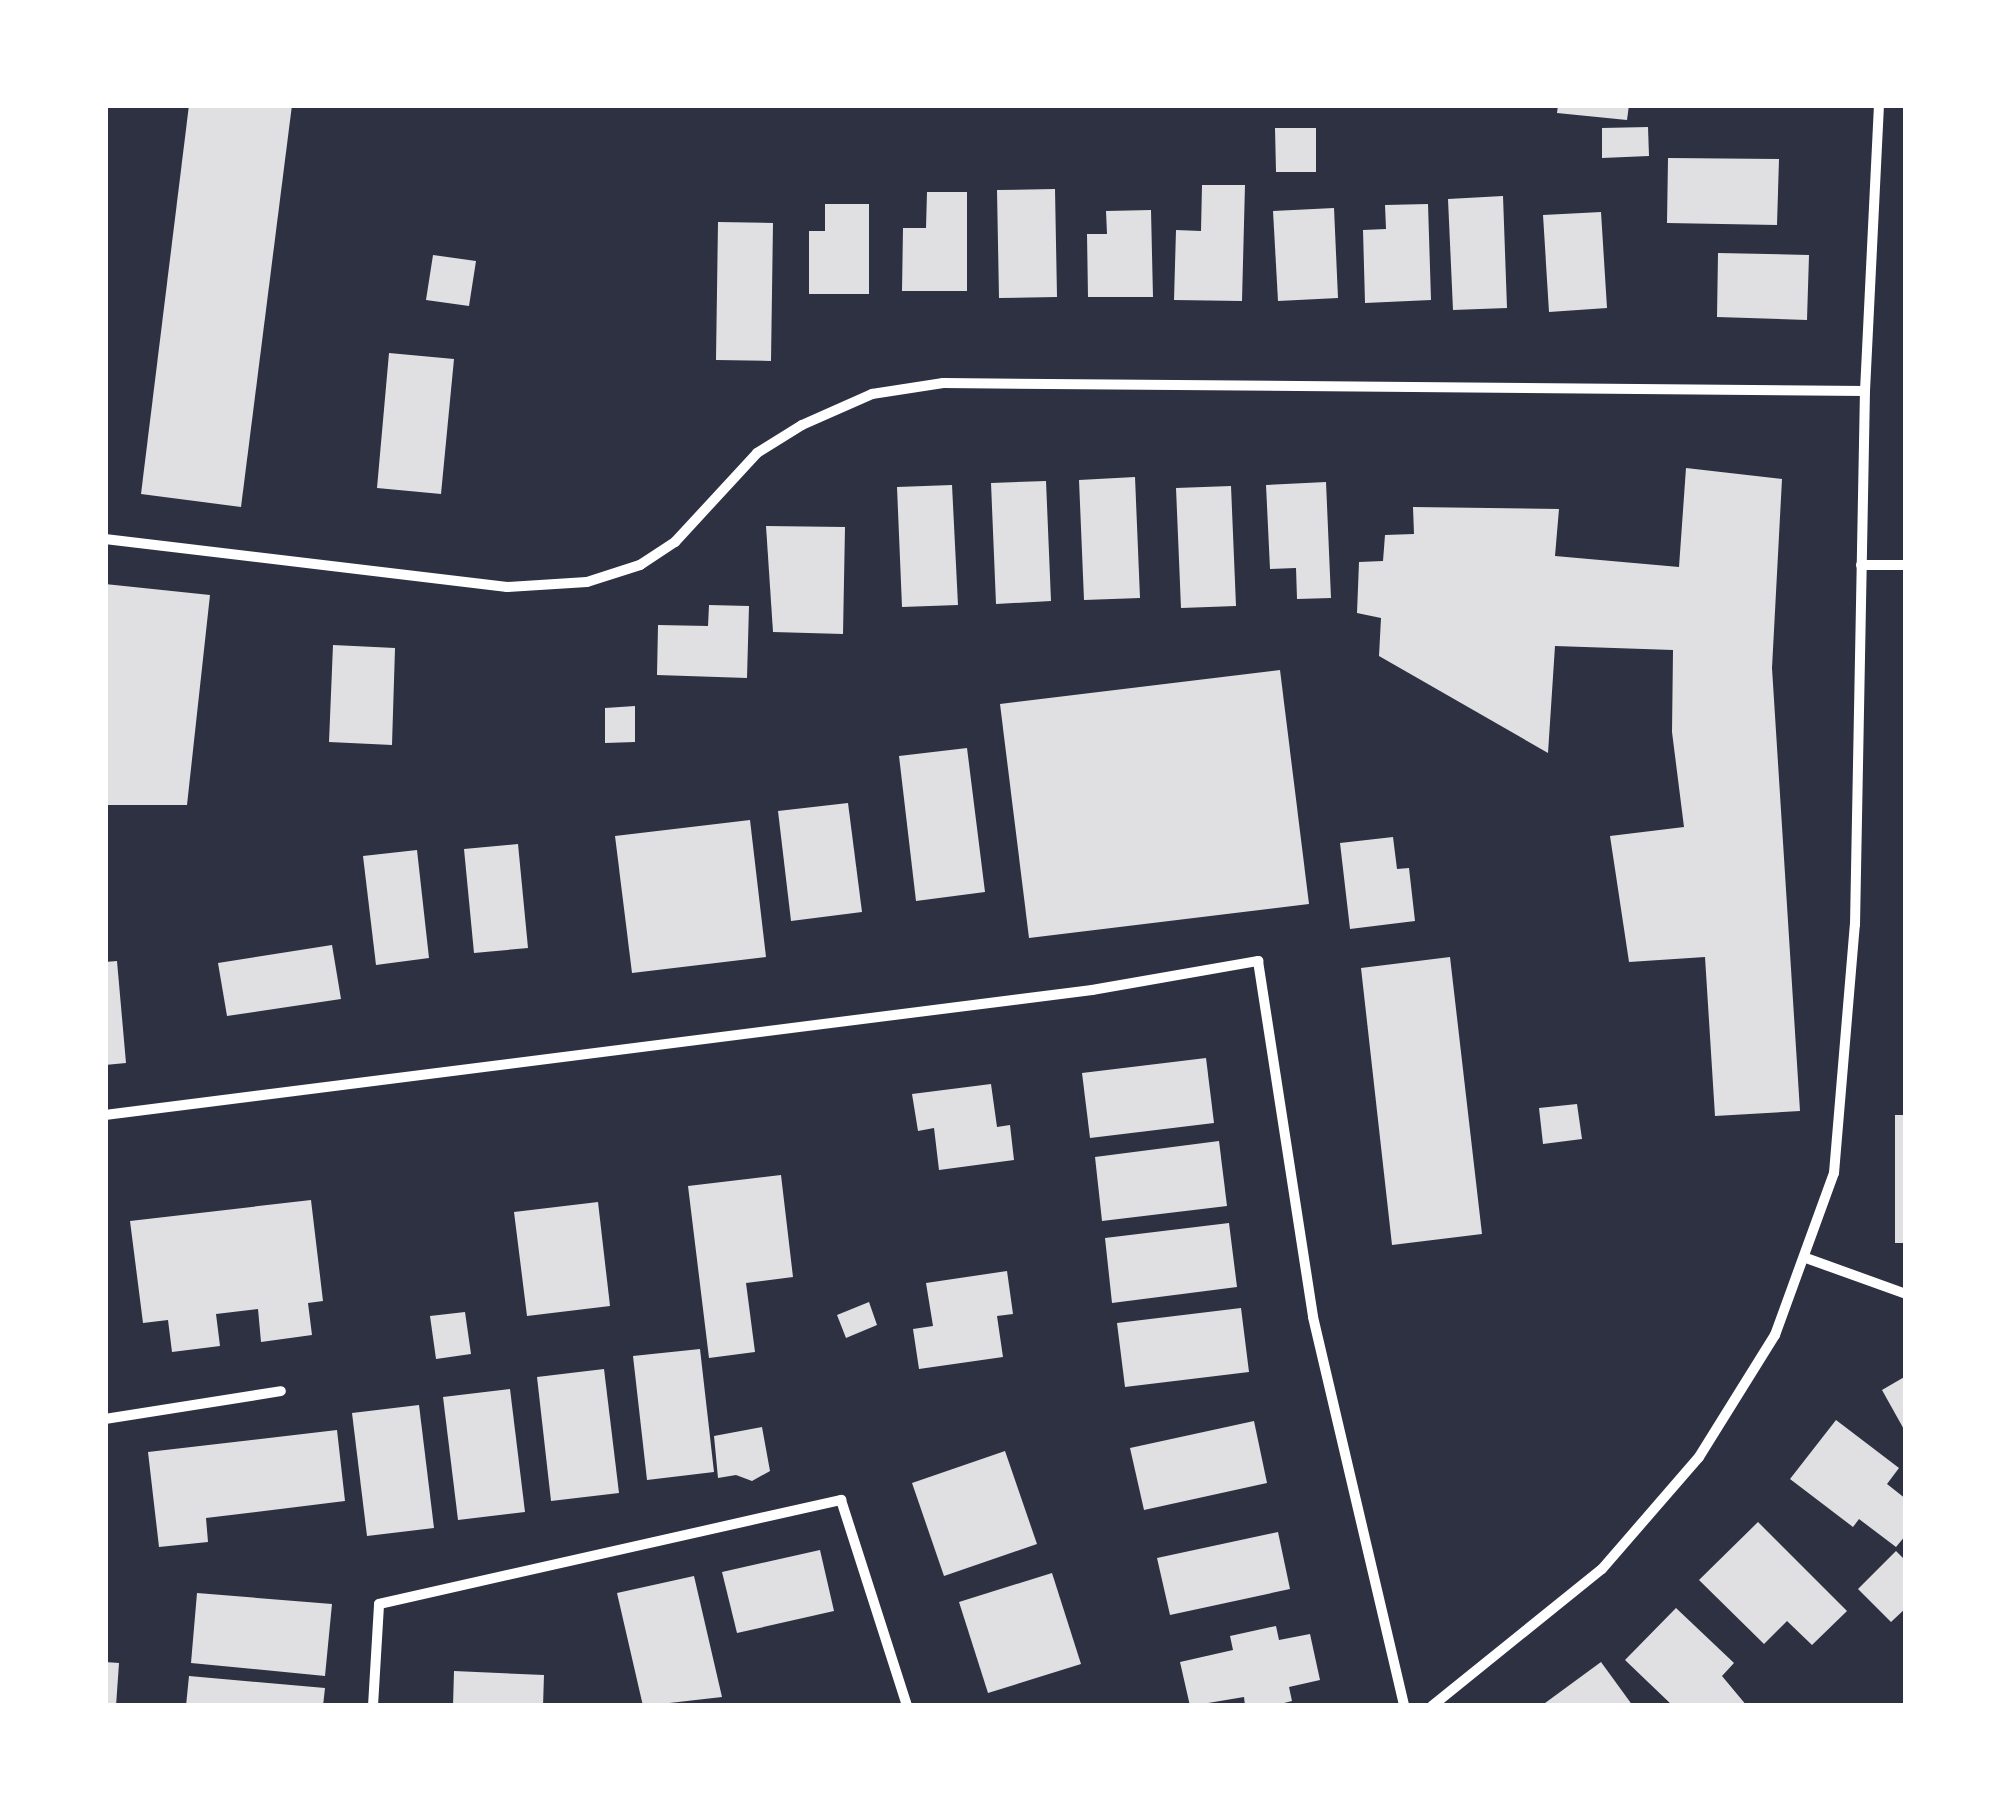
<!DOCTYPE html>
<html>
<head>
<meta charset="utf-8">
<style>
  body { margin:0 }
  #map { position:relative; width:2011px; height:1811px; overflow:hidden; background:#2d3142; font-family:Poppins,sans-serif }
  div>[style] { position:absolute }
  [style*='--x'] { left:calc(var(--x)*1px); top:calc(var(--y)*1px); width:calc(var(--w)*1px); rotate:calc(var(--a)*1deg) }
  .building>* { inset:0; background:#e0e0e3 }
  .minor>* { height:10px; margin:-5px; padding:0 5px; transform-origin:5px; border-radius:5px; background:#fff }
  span { translate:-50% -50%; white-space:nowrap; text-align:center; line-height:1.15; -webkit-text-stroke:9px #fff; paint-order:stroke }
  .frame { position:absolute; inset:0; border:108px solid #fff; pointer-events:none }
</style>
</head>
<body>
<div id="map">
  <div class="building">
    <i style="clip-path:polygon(189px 105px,292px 105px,241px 507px,141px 494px)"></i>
    <i style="clip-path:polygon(1558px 105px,1629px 105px,1627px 120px,1557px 113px)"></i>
    <i style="clip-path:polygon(1648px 127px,1649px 156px,1602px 158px,1602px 128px)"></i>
    <i style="clip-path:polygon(1275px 128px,1316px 128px,1316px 172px,1276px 172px)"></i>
    <i style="clip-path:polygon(1668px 158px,1779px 159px,1777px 225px,1667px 223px)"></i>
    <i style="clip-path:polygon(1202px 185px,1245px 185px,1242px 301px,1174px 300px,1176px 230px,1201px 231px)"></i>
    <i style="clip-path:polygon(1055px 189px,1057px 297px,999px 298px,997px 190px)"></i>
    <i style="clip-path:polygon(927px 192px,967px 192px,967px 291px,902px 291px,903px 228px,926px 228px)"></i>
    <i style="clip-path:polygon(1503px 196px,1507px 308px,1453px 310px,1448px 199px)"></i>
    <i style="clip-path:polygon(825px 204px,869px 204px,869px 294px,809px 294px,809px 231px,825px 231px)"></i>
    <i style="clip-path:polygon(1428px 204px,1431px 300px,1365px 303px,1363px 230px,1386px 229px,1385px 205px)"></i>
    <i style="clip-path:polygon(1334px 208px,1338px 298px,1278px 301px,1273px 211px)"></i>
    <i style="clip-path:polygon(1151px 210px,1153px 297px,1088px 297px,1087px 234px,1107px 234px,1106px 211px)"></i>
    <i style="clip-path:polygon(1601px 212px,1607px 308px,1549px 312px,1543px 215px)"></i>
    <i style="clip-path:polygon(718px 222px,773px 223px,771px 361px,716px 360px)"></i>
    <i style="clip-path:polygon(1718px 253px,1809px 255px,1807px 320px,1717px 317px)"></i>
    <i style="clip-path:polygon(433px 255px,476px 261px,469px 306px,426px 300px)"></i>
    <i style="clip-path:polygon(389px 353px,454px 359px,441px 494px,377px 488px)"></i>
    <i style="clip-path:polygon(1686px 468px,1782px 479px,1772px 668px,1800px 1111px,1715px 1116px,1705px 957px,1629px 962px,1610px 836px,1684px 827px,1672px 732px,1673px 650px,1555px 646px,1548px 753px,1379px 656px,1381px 618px,1357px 613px,1359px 562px,1383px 561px,1385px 535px,1414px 534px,1413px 507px,1559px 509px,1555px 556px,1679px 567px)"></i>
    <i style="clip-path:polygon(1135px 477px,1140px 598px,1084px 600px,1079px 480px)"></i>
    <i style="clip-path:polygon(1046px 481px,1051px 601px,996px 604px,991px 483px)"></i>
    <i style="clip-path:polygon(1326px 482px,1331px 598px,1297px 599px,1296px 568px,1270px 569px,1266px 485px)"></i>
    <i style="clip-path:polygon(952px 485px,958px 605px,902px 607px,897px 487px)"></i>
    <i style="clip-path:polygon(1231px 486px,1236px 606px,1181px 608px,1176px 488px)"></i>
    <i style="clip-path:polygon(766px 526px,845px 527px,843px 634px,773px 632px)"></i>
    <i style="clip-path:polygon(105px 584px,210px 595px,187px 805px,105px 805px)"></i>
    <i style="clip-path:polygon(709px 605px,749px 606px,747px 678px,657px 675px,658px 625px,708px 626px)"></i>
    <i style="clip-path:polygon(333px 645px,395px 648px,392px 745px,329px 742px)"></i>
    <i style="clip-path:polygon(1280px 670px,1309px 904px,1029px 938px,1000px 704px)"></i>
    <i style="clip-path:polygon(635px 706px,635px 742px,605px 743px,605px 708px)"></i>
    <i style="clip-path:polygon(967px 748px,985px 892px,916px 901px,899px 756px)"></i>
    <i style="clip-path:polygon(848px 803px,862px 912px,791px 921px,778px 811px)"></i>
    <i style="clip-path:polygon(750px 820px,766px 957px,632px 973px,615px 836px)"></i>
    <i style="clip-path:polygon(1393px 837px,1397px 869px,1409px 868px,1415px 921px,1350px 929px,1340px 843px)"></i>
    <i style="clip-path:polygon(518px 844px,528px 948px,474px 953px,464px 849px)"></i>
    <i style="clip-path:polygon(417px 850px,429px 958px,376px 965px,363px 856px)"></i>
    <i style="clip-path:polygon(332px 945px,341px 999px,227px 1016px,218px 963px)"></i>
    <i style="clip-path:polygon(1450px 957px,1482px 1234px,1392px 1245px,1361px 968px)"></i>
    <i style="clip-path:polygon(117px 961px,126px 1063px,105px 1065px,105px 962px)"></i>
    <i style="clip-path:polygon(1206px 1058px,1214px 1123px,1090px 1138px,1082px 1073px)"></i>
    <i style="clip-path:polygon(991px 1084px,997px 1127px,1010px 1125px,1014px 1160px,939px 1170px,934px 1128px,918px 1131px,912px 1094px)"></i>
    <i style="clip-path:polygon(1577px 1104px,1582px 1139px,1543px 1144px,1539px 1108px)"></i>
    <i style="clip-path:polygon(1895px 1115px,1906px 1115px,1906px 1243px,1895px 1243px)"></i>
    <i style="clip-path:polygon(1219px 1141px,1227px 1206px,1102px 1221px,1095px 1157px)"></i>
    <i style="clip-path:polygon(781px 1175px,793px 1277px,746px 1283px,755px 1352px,709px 1358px,688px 1186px)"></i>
    <i style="clip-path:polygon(311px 1200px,323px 1301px,308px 1303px,312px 1335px,261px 1342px,258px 1309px,216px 1314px,220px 1346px,172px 1352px,168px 1320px,143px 1323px,130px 1221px)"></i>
    <i style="clip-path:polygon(598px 1202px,610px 1306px,527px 1316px,514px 1212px)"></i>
    <i style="clip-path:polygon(1229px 1223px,1237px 1287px,1112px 1303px,1105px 1238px)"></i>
    <i style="clip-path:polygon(1007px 1271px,1013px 1314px,997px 1316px,1003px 1357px,919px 1369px,913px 1329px,933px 1326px,926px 1283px)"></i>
    <i style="clip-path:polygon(869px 1302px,877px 1325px,846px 1338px,837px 1315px)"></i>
    <i style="clip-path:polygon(1241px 1308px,1249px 1372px,1125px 1387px,1117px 1323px)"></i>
    <i style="clip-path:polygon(465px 1312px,471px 1354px,436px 1359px,430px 1316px)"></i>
    <i style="clip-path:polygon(700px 1349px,714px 1472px,647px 1480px,633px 1356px)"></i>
    <i style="clip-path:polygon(604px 1369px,619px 1493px,551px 1501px,537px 1377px)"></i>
    <i style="clip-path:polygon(1906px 1376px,1906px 1433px,1882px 1390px)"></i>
    <i style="clip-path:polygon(510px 1389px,525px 1512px,458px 1520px,443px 1397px)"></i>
    <i style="clip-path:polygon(419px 1405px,434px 1528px,367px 1536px,352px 1413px)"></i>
    <i style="clip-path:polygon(1836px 1420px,1899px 1468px,1887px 1484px,1906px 1499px,1906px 1535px,1896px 1547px,1859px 1519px,1853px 1527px,1790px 1479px)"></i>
    <i style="clip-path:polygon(1254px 1421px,1267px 1483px,1144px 1510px,1130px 1448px)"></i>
    <i style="clip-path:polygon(762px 1427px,770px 1471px,752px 1481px,736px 1475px,718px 1478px,714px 1436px)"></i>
    <i style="clip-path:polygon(337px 1430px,345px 1501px,206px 1518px,208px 1542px,159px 1547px,148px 1452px)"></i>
    <i style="clip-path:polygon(1005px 1451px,1037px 1544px,944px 1576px,912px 1483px)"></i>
    <i style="clip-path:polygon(1758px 1522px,1847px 1611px,1812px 1645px,1787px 1621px,1764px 1644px,1699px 1580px)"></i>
    <i style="clip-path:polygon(1278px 1532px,1290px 1589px,1170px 1615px,1157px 1558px)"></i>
    <i style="clip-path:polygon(820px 1550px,834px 1611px,737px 1633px,722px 1572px)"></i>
    <i style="clip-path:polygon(1896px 1551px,1906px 1561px,1906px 1608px,1891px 1622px,1858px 1589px)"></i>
    <i style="clip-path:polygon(1052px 1573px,1081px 1664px,988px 1693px,959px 1602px)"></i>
    <i style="clip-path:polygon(694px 1576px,722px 1697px,643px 1706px,617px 1593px)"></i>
    <i style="clip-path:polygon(197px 1593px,332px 1604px,325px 1676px,191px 1663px)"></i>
    <i style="clip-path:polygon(1676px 1608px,1734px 1663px,1722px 1676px,1747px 1706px,1673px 1706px,1625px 1660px)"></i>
    <i style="clip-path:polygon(1276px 1626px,1279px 1640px,1310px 1634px,1320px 1680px,1289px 1687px,1292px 1701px,1272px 1706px,1245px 1706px,1244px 1697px,1190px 1706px,1180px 1662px,1233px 1650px,1230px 1636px)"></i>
    <i style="clip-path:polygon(105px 1662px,119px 1663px,116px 1706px,105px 1706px)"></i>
    <i style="clip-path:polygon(1601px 1662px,1633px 1706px,1541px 1706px)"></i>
    <i style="clip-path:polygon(454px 1671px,544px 1675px,543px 1706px,453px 1706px)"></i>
    <i style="clip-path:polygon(189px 1676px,325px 1688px,323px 1706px,186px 1706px)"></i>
  </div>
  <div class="minor">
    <i style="--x:105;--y:539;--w:405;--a:6.8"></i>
    <i style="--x:507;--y:587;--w:80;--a:-3.6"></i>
    <i style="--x:587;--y:582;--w:56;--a:-17.8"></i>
    <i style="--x:640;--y:565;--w:42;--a:-33.3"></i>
    <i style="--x:675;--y:542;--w:121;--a:-47.3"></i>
    <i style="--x:757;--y:453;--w:53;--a:-31.9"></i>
    <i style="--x:802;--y:425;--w:77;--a:-23.9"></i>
    <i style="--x:872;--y:394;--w:72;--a:-8.8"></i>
    <i style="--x:943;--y:383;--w:922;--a:0.5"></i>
    <i style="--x:1861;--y:565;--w:45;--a:0"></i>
    <i style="--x:105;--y:1115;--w:995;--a:-7.22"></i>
    <i style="--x:1092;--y:990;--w:169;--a:-9.9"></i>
    <i style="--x:1258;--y:961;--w:360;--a:81.2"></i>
    <i style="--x:1313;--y:1317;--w:400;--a:76.8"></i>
    <i style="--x:1806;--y:1258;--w:106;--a:19.8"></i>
    <i style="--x:105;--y:1419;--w:178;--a:-9"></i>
    <i style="--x:373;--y:1706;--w:102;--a:-86.6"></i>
    <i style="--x:379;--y:1604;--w:474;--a:-12.7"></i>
    <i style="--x:841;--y:1500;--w:216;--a:72.2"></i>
    <i style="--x:1432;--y:1706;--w:218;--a:-38.9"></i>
    <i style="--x:1602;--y:1569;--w:148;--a:-49.1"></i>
    <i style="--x:1699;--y:1457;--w:144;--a:-58.1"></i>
    <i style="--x:1775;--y:1335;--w:172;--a:-70"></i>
    <i style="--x:1834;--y:1173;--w:249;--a:-85.2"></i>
    <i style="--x:1855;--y:925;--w:534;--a:-88.93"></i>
    <i style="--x:1865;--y:391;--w:286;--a:-87.2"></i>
  </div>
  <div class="frame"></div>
</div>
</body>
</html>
